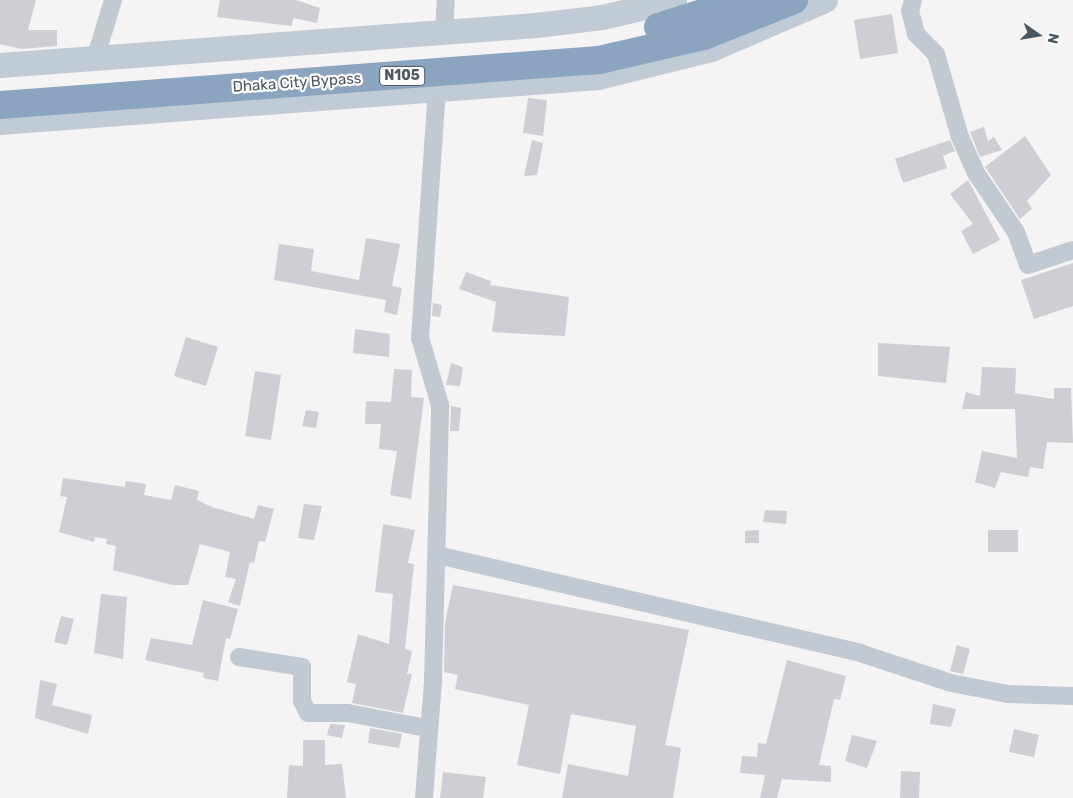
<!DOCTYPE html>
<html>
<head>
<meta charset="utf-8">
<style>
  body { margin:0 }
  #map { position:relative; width:1073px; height:798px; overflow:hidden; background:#f5f3f3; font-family:Rubik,sans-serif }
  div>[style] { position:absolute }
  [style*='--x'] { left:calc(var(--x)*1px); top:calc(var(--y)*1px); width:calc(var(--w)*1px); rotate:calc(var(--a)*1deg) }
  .building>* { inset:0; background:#cdcfd5 }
  .street>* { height:18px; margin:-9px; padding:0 9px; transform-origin:9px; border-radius:9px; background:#c1cad2 }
  .secondary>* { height:25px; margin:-12.5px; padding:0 12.5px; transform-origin:12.5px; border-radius:12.5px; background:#c1cbd6 }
  .highway>* { height:28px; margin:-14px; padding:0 14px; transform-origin:14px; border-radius:14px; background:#8ba5c1 }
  span { translate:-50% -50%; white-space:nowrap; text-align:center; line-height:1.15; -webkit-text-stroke:4.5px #fff; paint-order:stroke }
  .shield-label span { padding:1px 4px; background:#fff; border:1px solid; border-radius:4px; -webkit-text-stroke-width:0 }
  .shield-label { font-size:14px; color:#4a5661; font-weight:700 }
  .street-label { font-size:15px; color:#4a5661 }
  .north { position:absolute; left:1013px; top:10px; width:50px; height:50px; -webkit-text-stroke:4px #fff; paint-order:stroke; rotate:103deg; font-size:14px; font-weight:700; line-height:20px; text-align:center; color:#4a5661 }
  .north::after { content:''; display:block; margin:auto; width:18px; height:22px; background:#4a5661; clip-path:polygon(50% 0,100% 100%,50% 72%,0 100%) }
</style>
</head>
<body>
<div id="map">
  <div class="building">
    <i style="clip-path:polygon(0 0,36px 0,28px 30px,57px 30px,57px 46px,21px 49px,0 44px)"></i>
    <i style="clip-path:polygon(220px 0,296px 0,320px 8px,317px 23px,293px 18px,292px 26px,217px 17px)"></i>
    <i style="clip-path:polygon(892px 14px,898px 53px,860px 59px,854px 20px)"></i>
    <i style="clip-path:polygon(528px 98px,547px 100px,543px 136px,523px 133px)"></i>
    <i style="clip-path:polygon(984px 127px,988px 141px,994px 137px,1002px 150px,980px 157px,970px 132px)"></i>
    <i style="clip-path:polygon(1025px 136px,1051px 175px,1027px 201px,1032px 209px,1020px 219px,985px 167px)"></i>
    <i style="clip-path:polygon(532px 140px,543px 143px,537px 175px,524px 176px)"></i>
    <i style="clip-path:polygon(950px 140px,955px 151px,943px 156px,947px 168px,903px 183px,895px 159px)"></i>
    <i style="clip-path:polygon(968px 180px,1000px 240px,973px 254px,961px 231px,973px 224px,950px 194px)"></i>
    <i style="clip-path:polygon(366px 238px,400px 244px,392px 286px,402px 288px,397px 315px,384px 312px,386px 300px,274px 280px,279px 244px,314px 249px,311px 271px,359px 280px)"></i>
    <i style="clip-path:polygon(1073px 263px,1073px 306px,1034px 319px,1021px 280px)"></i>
    <i style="clip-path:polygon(466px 272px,491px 281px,490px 285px,569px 297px,565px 336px,492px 332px,496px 302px,459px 289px)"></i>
    <i style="clip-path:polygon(433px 303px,442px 305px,440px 317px,432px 316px)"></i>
    <i style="clip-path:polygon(355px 329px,390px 334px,389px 357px,353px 353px)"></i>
    <i style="clip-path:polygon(186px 337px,218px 347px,206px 386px,174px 376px)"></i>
    <i style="clip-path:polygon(878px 343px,950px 347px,946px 383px,878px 376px)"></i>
    <i style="clip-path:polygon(451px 363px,463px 367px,460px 386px,446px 385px)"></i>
    <i style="clip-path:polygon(982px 367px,1016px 368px,1015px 393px,1054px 399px,1054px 388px,1071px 388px,1073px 443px,1047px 442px,1043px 469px,1030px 467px,1028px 477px,1001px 472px,995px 488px,975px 482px,982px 451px,1017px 458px,1015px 409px,962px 409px,966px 392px,980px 396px)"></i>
    <i style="clip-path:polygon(394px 369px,412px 370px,411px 397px,424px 398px,411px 499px,390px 495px,397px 451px,379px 449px,381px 424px,365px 424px,366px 401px,391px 402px)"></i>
    <i style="clip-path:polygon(255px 371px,281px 375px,271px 440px,245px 436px)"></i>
    <i style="clip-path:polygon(451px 406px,461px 408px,459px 431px,450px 431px)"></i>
    <i style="clip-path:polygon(306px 410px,319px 412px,316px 428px,302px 426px)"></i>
    <i style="clip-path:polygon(63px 478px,125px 487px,126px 481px,146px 484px,144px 495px,171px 500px,175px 485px,199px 491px,197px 500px,212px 507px,254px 519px,258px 505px,274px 509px,265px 542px,259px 541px,254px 563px,250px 562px,240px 606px,228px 602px,236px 579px,225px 577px,230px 552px,200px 544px,188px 585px,172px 585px,113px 570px,116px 546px,106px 544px,107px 539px,95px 537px,94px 542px,59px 532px,67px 497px,60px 496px)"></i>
    <i style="clip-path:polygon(304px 504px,322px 506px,314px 540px,298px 538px)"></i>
    <i style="clip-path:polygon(765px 510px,787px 511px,786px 524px,763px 522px)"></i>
    <i style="clip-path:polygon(383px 524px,415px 530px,408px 563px,414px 564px,405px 649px,412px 651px,407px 674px,412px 674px,403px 713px,352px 703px,356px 684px,347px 682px,358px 634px,389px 644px,393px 594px,375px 592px)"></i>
    <i style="clip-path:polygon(759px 530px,759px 543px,745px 543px,745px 531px)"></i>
    <i style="clip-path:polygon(988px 530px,1018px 530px,1018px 552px,988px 552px)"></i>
    <i style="clip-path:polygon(453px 585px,689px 630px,665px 745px,681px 748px,673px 798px,562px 798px,568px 764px,628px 776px,636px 726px,571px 714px,560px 774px,517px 765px,529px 705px,455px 689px,458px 675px,444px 672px,445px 622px)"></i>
    <i style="clip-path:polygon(101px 594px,127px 597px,123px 659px,94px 653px)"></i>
    <i style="clip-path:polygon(203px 600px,238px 609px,230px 639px,226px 638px,218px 681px,203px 678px,204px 673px,145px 660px,151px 638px,192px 645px)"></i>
    <i style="clip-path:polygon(61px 616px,74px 619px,67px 645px,54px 642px)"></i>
    <i style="clip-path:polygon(957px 645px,970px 649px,963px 674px,950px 671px)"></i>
    <i style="clip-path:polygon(787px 660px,846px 676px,840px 700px,834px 699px,819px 765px,831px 766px,831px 782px,782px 779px,777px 798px,760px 798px,765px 775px,740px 773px,742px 756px,757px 757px,758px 743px,766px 744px)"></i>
    <i style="clip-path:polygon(40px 680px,57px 684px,52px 705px,92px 715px,88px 734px,35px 718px)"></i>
    <i style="clip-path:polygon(933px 704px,956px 709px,951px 727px,930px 724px)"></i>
    <i style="clip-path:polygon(330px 724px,345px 725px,342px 738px,327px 735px)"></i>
    <i style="clip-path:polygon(370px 728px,402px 734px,399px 748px,368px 743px)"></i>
    <i style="clip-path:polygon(1014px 729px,1039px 735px,1034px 757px,1009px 752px)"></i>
    <i style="clip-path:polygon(852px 735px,877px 741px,867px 768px,845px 761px)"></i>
    <i style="clip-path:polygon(303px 740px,325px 740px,325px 765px,342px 764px,346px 798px,287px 798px,289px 765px,303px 766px)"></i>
    <i style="clip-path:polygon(901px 771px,920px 772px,919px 798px,900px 798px)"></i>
    <i style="clip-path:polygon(443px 772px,486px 777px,483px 798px,440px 798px)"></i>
  </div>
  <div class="street">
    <i style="--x:913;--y:0;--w:11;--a:105"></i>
    <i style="--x:910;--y:11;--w:24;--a:75"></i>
    <i style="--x:916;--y:34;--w:28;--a:45"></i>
    <i style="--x:936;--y:54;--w:86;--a:73.9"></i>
    <i style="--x:960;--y:137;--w:39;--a:66"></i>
    <i style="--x:976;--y:173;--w:71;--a:55.9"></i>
    <i style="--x:1016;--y:232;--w:35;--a:70"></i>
    <i style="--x:1028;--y:265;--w:47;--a:-18.4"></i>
    <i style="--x:444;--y:33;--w:33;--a:-87"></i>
    <i style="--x:96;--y:56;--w:59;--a:-73.1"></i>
    <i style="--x:437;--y:555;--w:434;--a:13"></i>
    <i style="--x:860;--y:653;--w:96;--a:18.2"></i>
    <i style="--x:951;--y:683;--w:58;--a:10.9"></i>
    <i style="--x:1008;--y:694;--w:65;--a:1.8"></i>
    <i style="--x:239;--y:657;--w:64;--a:9"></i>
    <i style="--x:302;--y:667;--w:34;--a:90"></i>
    <i style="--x:302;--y:701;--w:13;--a:63"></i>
    <i style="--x:308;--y:713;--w:40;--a:0"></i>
    <i style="--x:348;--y:713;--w:80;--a:10.8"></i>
    <i style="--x:424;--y:798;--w:118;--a:-85.6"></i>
    <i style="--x:433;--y:680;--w:275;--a:-88.5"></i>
    <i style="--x:440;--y:405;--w:70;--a:-106.6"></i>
    <i style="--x:420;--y:338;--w:250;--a:-86.1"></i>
  </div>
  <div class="secondary">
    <i style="--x:0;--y:65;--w:537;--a:-4.27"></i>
    <i style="--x:536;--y:25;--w:66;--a:-6.9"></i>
    <i style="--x:602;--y:17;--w:74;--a:-13.3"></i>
    <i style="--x:0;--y:122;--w:600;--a:-4.3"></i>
    <i style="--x:598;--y:77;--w:116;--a:-13.9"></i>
    <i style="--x:711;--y:49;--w:124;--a:-23.3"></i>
  </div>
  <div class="highway">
    <i style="--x:658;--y:27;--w:89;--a:-17.6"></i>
    <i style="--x:0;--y:105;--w:601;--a:-4.3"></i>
    <i style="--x:599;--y:60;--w:108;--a:-12.9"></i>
    <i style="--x:704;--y:36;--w:97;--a:-21.8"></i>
  </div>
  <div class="shield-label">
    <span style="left:402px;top:76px">N105</span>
  </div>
  <div class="street-label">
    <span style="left:297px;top:83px;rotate:-4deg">Dhaka City Bypass</span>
  </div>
  <div class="north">N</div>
</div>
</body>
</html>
